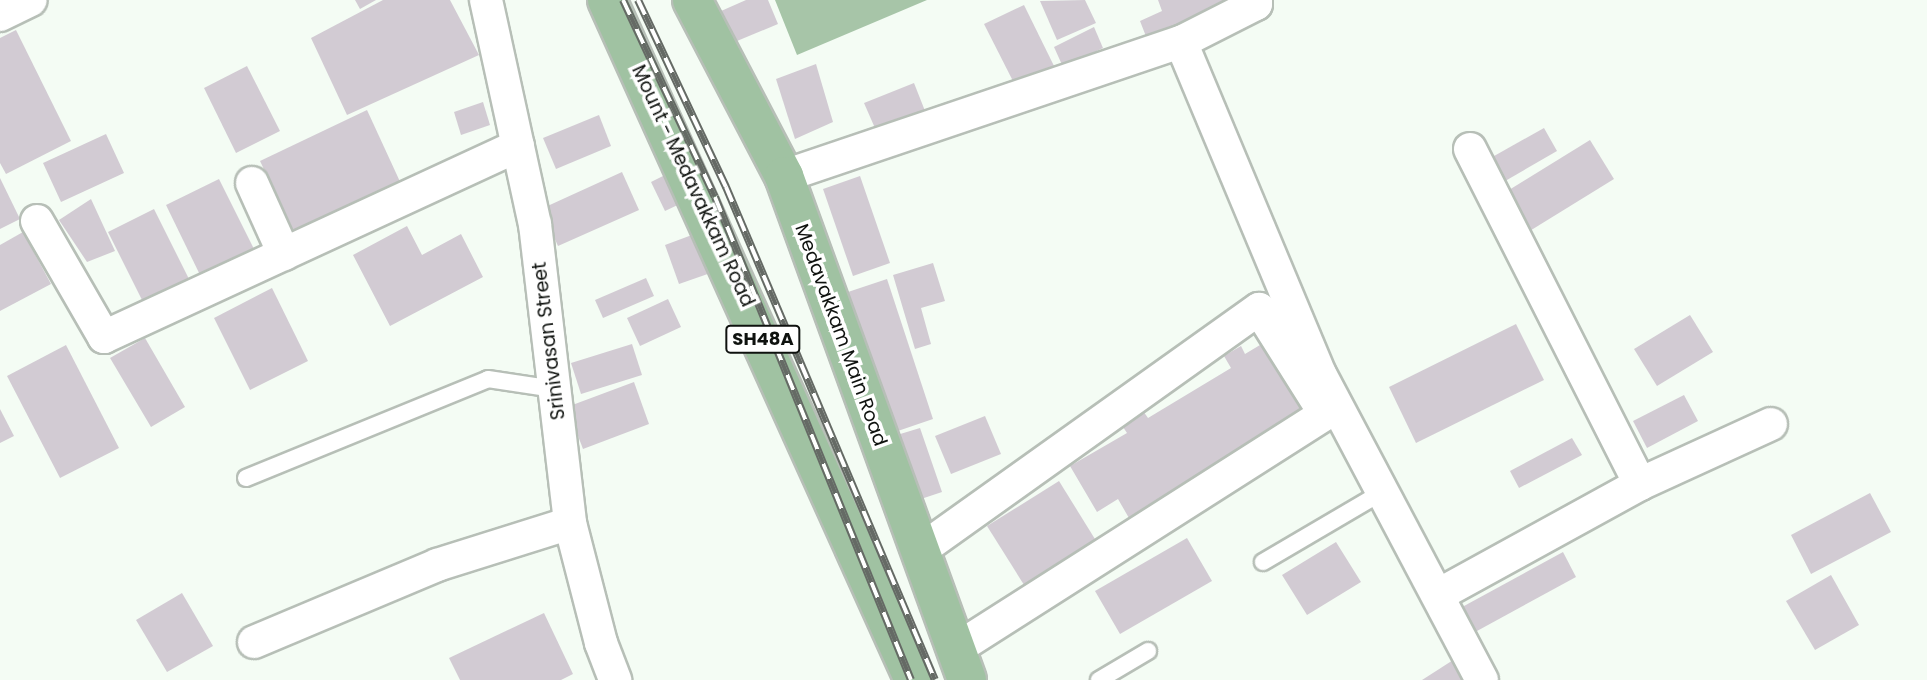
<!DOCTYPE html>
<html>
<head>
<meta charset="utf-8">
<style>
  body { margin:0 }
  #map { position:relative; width:1927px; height:680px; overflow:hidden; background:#f4fcf4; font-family:Poppins,sans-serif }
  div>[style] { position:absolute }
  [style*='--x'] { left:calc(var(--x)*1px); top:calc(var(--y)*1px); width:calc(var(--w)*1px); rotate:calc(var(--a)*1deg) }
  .water>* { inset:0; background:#a7c5a8 }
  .building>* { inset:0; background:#d2cbd3 }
  .roads { filter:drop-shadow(2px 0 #b7bfb7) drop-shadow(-2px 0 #b7bfb7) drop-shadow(0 2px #b7bfb7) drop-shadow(0 -2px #b7bfb7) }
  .service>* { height:16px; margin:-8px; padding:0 8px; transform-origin:8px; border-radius:8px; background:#fff }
  .minor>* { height:32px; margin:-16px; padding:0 16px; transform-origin:16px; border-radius:16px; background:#fff }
  .primary>* { height:38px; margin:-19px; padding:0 19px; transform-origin:19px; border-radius:19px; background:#a0c2a2 }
  .rail>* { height:8px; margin-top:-4px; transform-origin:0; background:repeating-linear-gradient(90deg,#fff 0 16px,#656a65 0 32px); box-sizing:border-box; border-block:2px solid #656a65 }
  span { translate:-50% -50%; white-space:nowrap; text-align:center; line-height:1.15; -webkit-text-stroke:7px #fff; paint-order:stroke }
  .shield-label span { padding:2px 5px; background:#fff; border:2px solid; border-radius:5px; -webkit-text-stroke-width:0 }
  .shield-label { font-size:18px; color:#0f120f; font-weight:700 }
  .street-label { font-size:19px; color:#0f120f }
</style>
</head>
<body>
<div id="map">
  <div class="water">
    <i style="clip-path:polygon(775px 0,927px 0,797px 55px)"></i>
  </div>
  <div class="building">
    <i style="clip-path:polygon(355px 0,376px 0,360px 9px)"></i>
    <i style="clip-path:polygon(383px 0,450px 0,479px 55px,347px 115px,311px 38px)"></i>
    <i style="clip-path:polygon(746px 0,768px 0,778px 24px,725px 46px,712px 15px)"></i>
    <i style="clip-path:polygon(1085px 0,1096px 23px,1057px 40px,1040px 1px)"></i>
    <i style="clip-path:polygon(1158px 0,1243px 0,1147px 39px,1140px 21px,1162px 11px)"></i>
    <i style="clip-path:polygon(1024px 5px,1056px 70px,1017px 89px,984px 24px)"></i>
    <i style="clip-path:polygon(1094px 27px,1103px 48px,1063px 67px,1054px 47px)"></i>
    <i style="clip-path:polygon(16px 30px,71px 141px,6px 174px,0 163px,0 38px)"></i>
    <i style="clip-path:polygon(816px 64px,833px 122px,795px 139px,776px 79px)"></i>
    <i style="clip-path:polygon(247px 66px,280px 131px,236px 153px,204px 88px)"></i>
    <i style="clip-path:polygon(914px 83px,927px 116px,878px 135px,864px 103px)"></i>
    <i style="clip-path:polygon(483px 102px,490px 125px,461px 135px,454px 112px)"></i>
    <i style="clip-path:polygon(367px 110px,402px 186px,296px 236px,260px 161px)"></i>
    <i style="clip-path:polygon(599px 115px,611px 146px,556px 169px,543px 138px)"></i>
    <i style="clip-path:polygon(1544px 128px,1557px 151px,1500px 184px,1487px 160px)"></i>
    <i style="clip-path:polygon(106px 134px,124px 173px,61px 202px,43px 163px)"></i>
    <i style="clip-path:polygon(1590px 140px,1614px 179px,1520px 237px,1496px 198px)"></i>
    <i style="clip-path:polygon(622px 172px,639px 210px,558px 246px,541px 209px)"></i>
    <i style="clip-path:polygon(669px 173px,684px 202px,665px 211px,651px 182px)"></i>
    <i style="clip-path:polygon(860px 176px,890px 263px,853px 276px,823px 189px)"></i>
    <i style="clip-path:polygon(0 178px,20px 219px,0 229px)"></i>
    <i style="clip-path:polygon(219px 179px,256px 253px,202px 279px,166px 205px)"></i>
    <i style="clip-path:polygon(91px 199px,115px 251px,87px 262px,59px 220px)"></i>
    <i style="clip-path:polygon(154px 209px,191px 283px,145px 306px,108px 232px)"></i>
    <i style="clip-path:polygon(407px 226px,422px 255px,461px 234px,483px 277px,390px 326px,353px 255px)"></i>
    <i style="clip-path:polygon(708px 229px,722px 269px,679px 284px,665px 245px)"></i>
    <i style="clip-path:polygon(23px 232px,51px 284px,0 311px,0 245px)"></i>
    <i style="clip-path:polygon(933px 263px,945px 301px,921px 308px,931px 344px,915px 349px,893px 275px)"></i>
    <i style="clip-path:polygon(646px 278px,654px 296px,603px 318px,595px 300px)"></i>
    <i style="clip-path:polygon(887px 279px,933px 419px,889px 434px,842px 294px)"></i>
    <i style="clip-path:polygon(272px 288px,308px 361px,250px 390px,214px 318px)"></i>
    <i style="clip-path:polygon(668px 299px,681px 327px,640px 346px,627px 318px)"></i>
    <i style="clip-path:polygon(1690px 315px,1713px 352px,1657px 386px,1634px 349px)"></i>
    <i style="clip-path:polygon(1516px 324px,1544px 380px,1416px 443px,1389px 387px)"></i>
    <i style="clip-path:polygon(145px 338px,185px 407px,151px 427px,110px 358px)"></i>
    <i style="clip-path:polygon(1265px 342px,1306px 411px,1186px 482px,1190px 491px,1133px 525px,1118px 499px,1097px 512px,1070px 466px,1127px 433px,1119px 421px,1141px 408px,1148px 418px,1231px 368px,1224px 356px,1241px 346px,1245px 354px)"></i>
    <i style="clip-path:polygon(632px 344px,642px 375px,581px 394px,571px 363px)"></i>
    <i style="clip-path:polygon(66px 345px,119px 448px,60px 478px,7px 376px)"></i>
    <i style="clip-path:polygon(634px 382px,649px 424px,583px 449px,567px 407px)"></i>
    <i style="clip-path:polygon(1684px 395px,1698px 421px,1647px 448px,1633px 421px)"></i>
    <i style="clip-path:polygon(0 409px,14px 436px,0 443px)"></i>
    <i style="clip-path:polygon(985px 416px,1001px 454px,951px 474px,935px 436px)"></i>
    <i style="clip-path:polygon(920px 428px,942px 492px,909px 503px,887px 438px)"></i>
    <i style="clip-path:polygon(1572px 438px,1582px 455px,1519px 488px,1510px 471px)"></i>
    <i style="clip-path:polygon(1059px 481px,1103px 552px,1031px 596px,987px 526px)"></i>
    <i style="clip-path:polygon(1870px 493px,1891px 532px,1811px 574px,1791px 535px)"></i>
    <i style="clip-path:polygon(1187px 538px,1212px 581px,1120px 634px,1095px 591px)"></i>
    <i style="clip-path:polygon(1336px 542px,1361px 582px,1307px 615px,1282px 575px)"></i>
    <i style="clip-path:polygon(1563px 552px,1576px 577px,1466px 637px,1453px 612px)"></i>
    <i style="clip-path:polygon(1831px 575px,1859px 625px,1815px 650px,1786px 601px)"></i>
    <i style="clip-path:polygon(182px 593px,213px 646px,167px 672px,136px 620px)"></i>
    <i style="clip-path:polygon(544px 613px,573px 674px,561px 680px,460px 680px,449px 658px)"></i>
    <i style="clip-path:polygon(1461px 655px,1476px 680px,1422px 680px)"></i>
  </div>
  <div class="roads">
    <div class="service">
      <i style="--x:246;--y:478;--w:261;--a:-22.2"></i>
      <i style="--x:488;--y:379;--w:67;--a:8.6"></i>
      <i style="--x:1263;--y:562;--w:140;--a:-30.4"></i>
      <i style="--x:1099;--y:680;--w:57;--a:-30.6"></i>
    </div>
    <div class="minor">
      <i style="--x:486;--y:0;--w:229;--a:77.7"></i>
      <i style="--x:535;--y:224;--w:301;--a:83.3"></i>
      <i style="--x:570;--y:523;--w:124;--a:75.5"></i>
      <i style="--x:601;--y:643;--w:40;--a:69"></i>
      <i style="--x:0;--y:15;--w:34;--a:-26"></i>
      <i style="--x:1181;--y:42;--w:362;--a:67.3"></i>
      <i style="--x:1321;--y:376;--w:344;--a:62.1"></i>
      <i style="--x:1470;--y:149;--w:376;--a:63.1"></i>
      <i style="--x:784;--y:176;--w:419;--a:-18.7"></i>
      <i style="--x:1181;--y:42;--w:84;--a:-26.9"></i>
      <i style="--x:1256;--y:4;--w:4;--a:-90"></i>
      <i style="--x:252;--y:183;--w:78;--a:65.7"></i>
      <i style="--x:37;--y:221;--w:134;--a:60"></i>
      <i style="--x:104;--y:337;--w:456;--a:-24.8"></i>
      <i style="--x:918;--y:552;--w:419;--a:-35.5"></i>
      <i style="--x:1259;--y:309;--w:124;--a:57.8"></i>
      <i style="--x:1325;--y:414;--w:437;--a:147.5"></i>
      <i style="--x:1440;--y:594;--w:228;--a:-28.8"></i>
      <i style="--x:1640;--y:484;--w:144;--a:-24.6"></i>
      <i style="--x:254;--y:642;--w:199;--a:-22.8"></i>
      <i style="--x:437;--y:565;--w:139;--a:-17.5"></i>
    </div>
    <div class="primary">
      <i style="--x:607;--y:0;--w:746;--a:65.7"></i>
      <i style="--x:692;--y:0;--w:199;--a:62.4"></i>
      <i style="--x:784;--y:176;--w:536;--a:70.04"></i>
    </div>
  </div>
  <div class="rail">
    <i style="--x:623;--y:0;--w:217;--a:65"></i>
    <i style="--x:715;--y:197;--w:521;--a:67.91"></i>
    <i style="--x:638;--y:0;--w:207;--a:64.8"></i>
    <i style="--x:726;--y:187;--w:535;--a:67.03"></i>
  </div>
  <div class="shield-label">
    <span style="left:763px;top:339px">SH48A</span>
  </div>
  <div class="street-label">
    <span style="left:693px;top:186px;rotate:65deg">Mount - Medavakkam Road</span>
    <span style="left:841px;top:335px;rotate:70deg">Medavakkam Main Road</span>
    <span style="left:549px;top:341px;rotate:-97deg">Srinivasan Street</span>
  </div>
</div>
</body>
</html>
